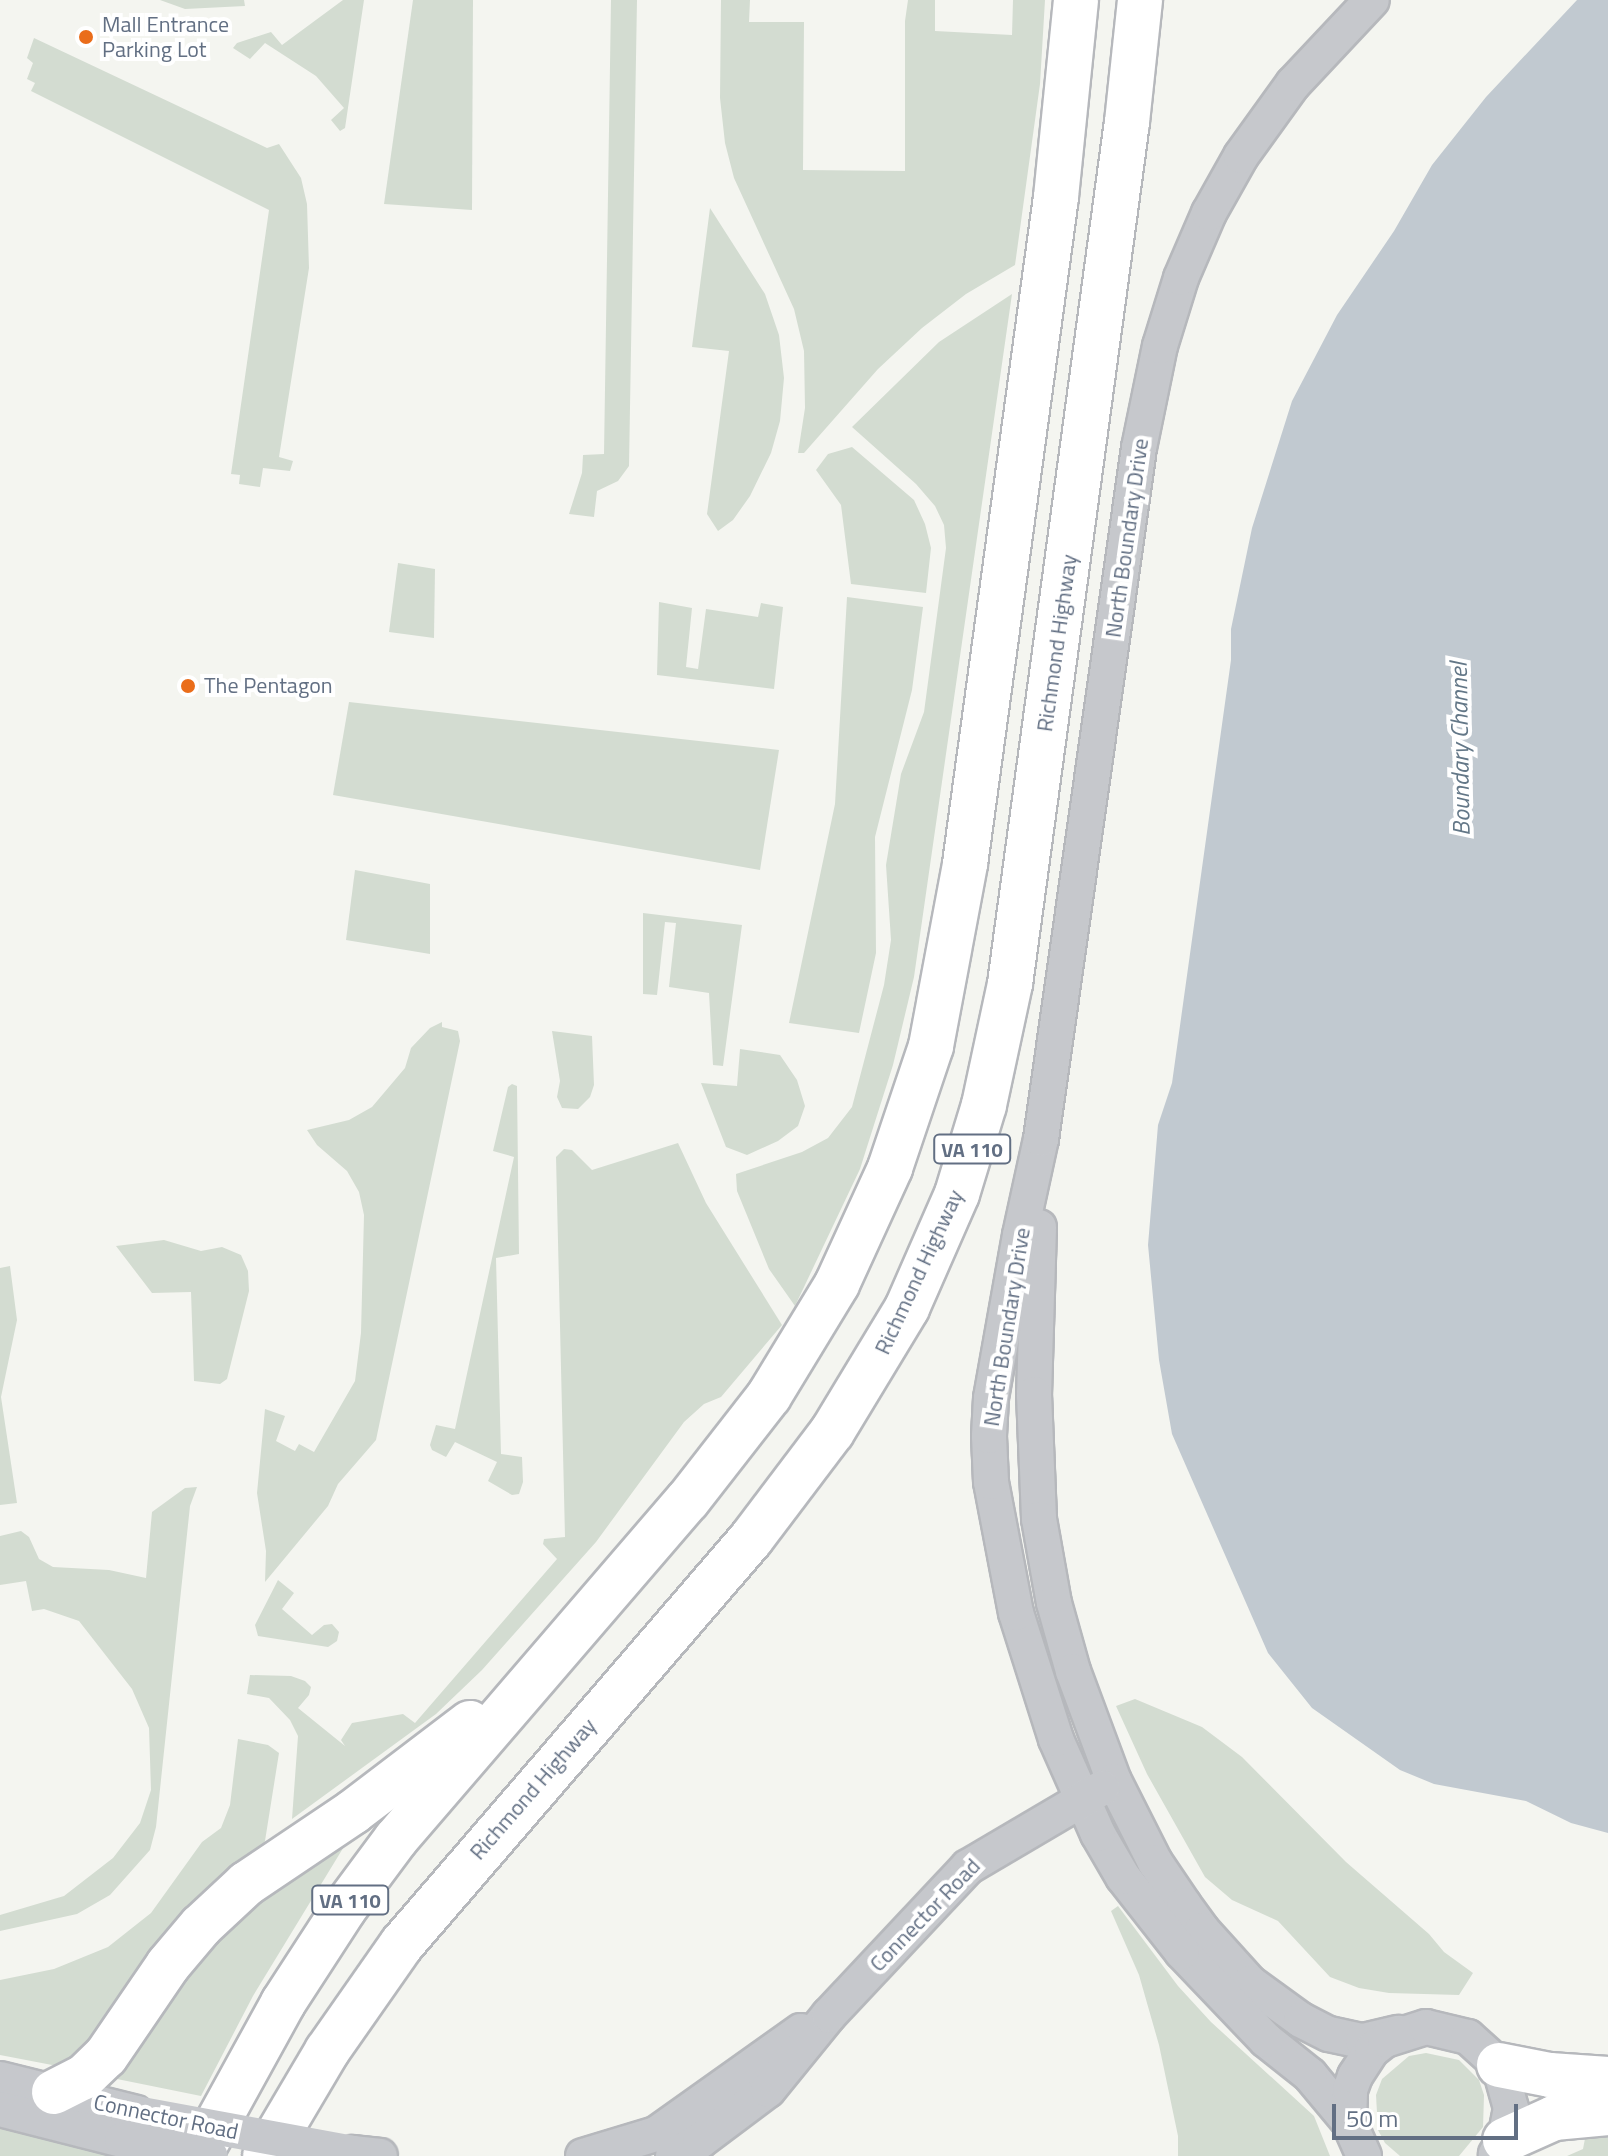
<!DOCTYPE html>
<html>
<head>
<meta charset="utf-8">
<style>
  body { margin:0 }
  #map { position:relative; width:1608px; height:2156px; overflow:hidden; background:#f4f5f0; font-family:"Titillium Web",sans-serif }
  div>[style] { position:absolute }
  [style*='--x'] { left:calc(var(--x)*1px); top:calc(var(--y)*1px); width:calc(var(--w)*1px); rotate:calc(var(--a)*1deg) }
  .green>* { inset:0; background:#d3dcd1 }
  .water>* { inset:0; background:#c1c9d0 }
  .roads { filter:drop-shadow(2px 0 #b6b8bc) drop-shadow(-2px 0 #b6b8bc) drop-shadow(0 2px #b6b8bc) drop-shadow(0 -2px #b6b8bc) }
  .minor>* { height:34px; margin:-17px; padding:0 17px; transform-origin:17px; border-radius:17px; background:#c6c8cc }
  .highway>* { height:44px; margin:-22px; padding:0 22px; transform-origin:22px; border-radius:22px; background:#fff }
  .minor-bridge>* { height:34px; margin:-17px; padding:0 17px; transform-origin:17px; border-radius:17px; background:#c6c8cc }
  .dots>* { width:22px; height:22px; translate:-50% -50%; box-sizing:border-box; border:4px solid #fff; border-radius:50% }
  span { translate:-50% -50%; white-space:nowrap; text-align:center; line-height:1.15; -webkit-text-stroke:8px #fff; paint-order:stroke }
  .shield-label span { padding:2px 6px; background:#fff; border:2px solid; border-radius:6px; -webkit-text-stroke-width:0 }
  .shield-label { font-size:20px; color:#626f83; font-weight:700 }
  .poi-label { font-size:22px; color:#626f83 }
  .left { translate:0 -50%; text-align:left }
  .street-label { font-size:22px; color:#626f83 }
  .water-label { font-size:24px; color:#637787; font-style:italic }
  .scale { position:absolute; left:1332px; top:2104px; width:186px; height:36px; box-sizing:border-box; border:4px solid #626f83; border-top:0; padding-left:10px; font-size:24px; line-height:28px; white-space:nowrap; color:#626f83; -webkit-text-stroke:6px #fff; paint-order:stroke }
</style>
</head>
<body>
<div id="map">
  <div class="green">
    <i style="clip-path:polygon(160px 0,244px 0,245px 6px,185px 9px)"></i>
    <i style="clip-path:polygon(343px 0,364px 0,345px 128px,340px 131px,331px 120px,344px 108px,316px 76px,265px 43px,250px 59px,233px 48px,237px 43px,271px 32px,282px 45px)"></i>
    <i style="clip-path:polygon(413px 0,473px 0,472px 210px,384px 204px)"></i>
    <i style="clip-path:polygon(611px 0,637px 0,629px 466px,618px 481px,597px 491px,594px 517px,569px 514px,582px 473px,583px 455px,604px 454px)"></i>
    <i style="clip-path:polygon(721px 0,750px 0,749px 22px,804px 22px,803px 170px,905px 171px,905px 21px,908px 0,935px 0,935px 31px,1012px 35px,1013px 0,1045px 0,1040px 84px,1015px 265px,966px 294px,922px 328px,878px 369px,804px 453px,798px 453px,805px 408px,804px 351px,794px 309px,734px 178px,725px 143px,720px 98px)"></i>
    <i style="clip-path:polygon(34px 38px,267px 148px,279px 144px,301px 178px,307px 204px,309px 268px,279px 457px,293px 461px,290px 471px,263px 468px,260px 487px,239px 484px,240px 475px,231px 474px,269px 210px,31px 91px,35px 83px,27px 79px,33px 63px,27px 58px)"></i>
    <i style="clip-path:polygon(710px 208px,765px 294px,779px 335px,784px 378px,780px 421px,771px 453px,750px 496px,733px 520px,718px 531px,707px 514px,729px 351px,692px 347px)"></i>
    <i style="clip-path:polygon(1012px 294px,914px 977px,893px 1065px,860px 1169px,795px 1306px,769px 1269px,737px 1191px,736px 1174px,802px 1152px,828px 1138px,852px 1107px,884px 985px,891px 940px,886px 865px,901px 774px,924px 712px,946px 548px,944px 525px,935px 506px,916px 484px,852px 427px,939px 342px)"></i>
    <i style="clip-path:polygon(852px 447px,914px 500px,925px 524px,931px 548px,926px 593px,851px 584px,841px 505px,816px 470px,828px 454px)"></i>
    <i style="clip-path:polygon(398px 563px,435px 569px,434px 638px,389px 632px)"></i>
    <i style="clip-path:polygon(847px 597px,923px 607px,912px 690px,875px 837px,876px 953px,859px 1033px,789px 1023px,835px 804px)"></i>
    <i style="clip-path:polygon(659px 602px,692px 608px,686px 667px,698px 669px,706px 609px,758px 617px,761px 603px,783px 607px,774px 689px,657px 675px)"></i>
    <i style="clip-path:polygon(349px 702px,779px 750px,760px 870px,333px 795px)"></i>
    <i style="clip-path:polygon(355px 870px,430px 884px,430px 954px,346px 940px)"></i>
    <i style="clip-path:polygon(643px 913px,742px 925px,723px 1066px,713px 1065px,709px 993px,669px 987px,676px 923px,665px 922px,657px 995px,643px 994px)"></i>
    <i style="clip-path:polygon(442px 1022px,442px 1027px,458px 1031px,460px 1041px,376px 1440px,338px 1484px,328px 1506px,265px 1582px,266px 1551px,257px 1493px,265px 1409px,285px 1416px,276px 1441px,295px 1451px,299px 1444px,314px 1452px,355px 1381px,361px 1333px,364px 1215px,359px 1192px,347px 1171px,317px 1145px,307px 1130px,349px 1120px,372px 1107px,405px 1068px,411px 1048px,430px 1028px)"></i>
    <i style="clip-path:polygon(552px 1031px,592px 1036px,594px 1085px,590px 1097px,578px 1109px,562px 1108px,557px 1097px,560px 1081px)"></i>
    <i style="clip-path:polygon(740px 1049px,780px 1055px,797px 1080px,805px 1106px,798px 1126px,778px 1141px,747px 1155px,726px 1147px,701px 1083px,737px 1086px)"></i>
    <i style="clip-path:polygon(512px 1084px,517px 1086px,519px 1254px,496px 1258px,501px 1454px,522px 1457px,523px 1482px,519px 1494px,512px 1495px,488px 1481px,497px 1462px,455px 1442px,446px 1457px,432px 1450px,430px 1445px,436px 1425px,455px 1429px,514px 1157px,493px 1151px,508px 1087px)"></i>
    <i style="clip-path:polygon(678px 1143px,706px 1203px,782px 1325px,721px 1397px,704px 1404px,684px 1422px,596px 1542px,482px 1670px,436px 1714px,292px 1819px,298px 1736px,290px 1720px,269px 1698px,247px 1694px,250px 1675px,291px 1676px,305px 1681px,311px 1687px,309px 1695px,298px 1708px,345px 1746px,341px 1740px,352px 1723px,403px 1714px,415px 1723px,557px 1559px,543px 1544px,544px 1539px,565px 1537px,556px 1157px,564px 1149px,572px 1150px,592px 1170px)"></i>
    <i style="clip-path:polygon(164px 1240px,201px 1251px,222px 1247px,241px 1255px,248px 1271px,249px 1291px,227px 1379px,220px 1384px,194px 1381px,191px 1292px,152px 1293px,116px 1246px)"></i>
    <i style="clip-path:polygon(10px 1266px,17px 1320px,1px 1397px,17px 1503px,0 1505px,0 1268px)"></i>
    <i style="clip-path:polygon(197px 1487px,190px 1506px,156px 1827px,150px 1850px,110px 1895px,77px 1914px,0 1931px,0 1915px,64px 1896px,113px 1858px,140px 1823px,151px 1790px,149px 1728px,132px 1689px,79px 1621px,44px 1609px,32px 1611px,26px 1581px,0 1585px,0 1536px,21px 1531px,29px 1537px,39px 1559px,53px 1567px,109px 1570px,146px 1578px,152px 1512px,185px 1488px)"></i>
    <i style="clip-path:polygon(278px 1580px,294px 1593px,282px 1609px,312px 1635px,324px 1625px,332px 1624px,339px 1632px,337px 1641px,328px 1647px,258px 1636px,255px 1625px)"></i>
    <i style="clip-path:polygon(1135px 1699px,1202px 1727px,1242px 1757px,1346px 1862px,1429px 1934px,1444px 1952px,1473px 1973px,1459px 1995px,1389px 1993px,1359px 1988px,1330px 1977px,1278px 1921px,1232px 1900px,1205px 1877px,1147px 1774px,1116px 1706px)"></i>
    <i style="clip-path:polygon(238px 1739px,268px 1745px,279px 1753px,265px 1841px,258px 1855px,73px 2069px,0 2055px,0 1980px,54px 1969px,108px 1947px,151px 1913px,202px 1842px,221px 1828px,230px 1805px)"></i>
    <i style="clip-path:polygon(359px 1822px,253px 1996px,201px 2096px,117px 2079px,111px 2072px,181px 1963px)"></i>
    <i style="clip-path:polygon(1118px 1906px,1178px 1986px,1211px 2022px,1314px 2116px,1330px 2156px,1178px 2156px,1178px 2136px,1159px 2045px,1139px 1975px,1111px 1911px)"></i>
    <i style="clip-path:polygon(1426px 2053px,1459px 2060px,1479px 2080px,1484px 2095px,1483px 2127px,1459px 2156px,1400px 2156px,1385px 2143px,1378px 2130px,1376px 2095px,1382px 2079px,1409px 2056px)"></i>
    <i style="clip-path:polygon(0 2124px,118px 2156px,0 2156px)"></i>
    <i style="clip-path:polygon(1587px 2128px,1608px 2130px,1608px 2156px,1567px 2156px,1583px 2149px)"></i>
  </div>
  <div class="water">
    <i style="clip-path:polygon(1577px 0,1608px 0,1608px 1833px,1571px 1823px,1526px 1801px,1434px 1784px,1400px 1770px,1312px 1708px,1268px 1653px,1172px 1434px,1159px 1360px,1148px 1245px,1158px 1125px,1172px 1083px,1231px 660px,1231px 629px,1252px 528px,1292px 401px,1337px 315px,1394px 231px,1432px 165px,1486px 97px)"></i>
  </div>
  <div class="roads">
    <div class="minor">
      <i style="--x:1039;--y:1227;--w:167;--a:91.7"></i>
      <i style="--x:1034;--y:1394;--w:125;--a:87.7"></i>
      <i style="--x:1039;--y:1519;--w:85;--a:79.9"></i>
      <i style="--x:1054;--y:1603;--w:71;--a:74.4"></i>
      <i style="--x:1073;--y:1671;--w:117;--a:69.6"></i>
      <i style="--x:1114;--y:1781;--w:91;--a:63.2"></i>
      <i style="--x:1155;--y:1862;--w:52;--a:56"></i>
      <i style="--x:1184;--y:1905;--w:31;--a:54"></i>
      <i style="--x:1202;--y:1930;--w:72;--a:47.8"></i>
      <i style="--x:1250;--y:1983;--w:63;--a:36"></i>
      <i style="--x:1301;--y:2020;--w:31;--a:27"></i>
      <i style="--x:1329;--y:2034;--w:35;--a:12"></i>
      <i style="--x:1363;--y:2041;--w:37;--a:-13"></i>
      <i style="--x:0;--y:2079;--w:140;--a:14"></i>
      <i style="--x:0;--y:2109;--w:126;--a:14.3"></i>
      <i style="--x:1349;--y:2122;--w:61;--a:-129.7"></i>
      <i style="--x:1310;--y:2075;--w:56;--a:-141.5"></i>
      <i style="--x:1266;--y:2040;--w:122;--a:-133.7"></i>
      <i style="--x:1182;--y:1952;--w:95;--a:-128.2"></i>
      <i style="--x:1123;--y:1877;--w:50;--a:-120.2"></i>
      <i style="--x:1098;--y:1834;--w:104;--a:-113.9"></i>
      <i style="--x:1056;--y:1739;--w:132;--a:-107.6"></i>
      <i style="--x:1016;--y:1613;--w:133;--a:-100.8"></i>
      <i style="--x:991;--y:1482;--w:46;--a:-92.5"></i>
      <i style="--x:989;--y:1436;--w:38;--a:-87"></i>
      <i style="--x:991;--y:1398;--w:166;--a:-79.9"></i>
      <i style="--x:1020;--y:1235;--w:98;--a:-77.7"></i>
      <i style="--x:1041;--y:1139;--w:698;--a:-81.93"></i>
      <i style="--x:1139;--y:448;--w:104;--a:-78.4"></i>
      <i style="--x:1160;--y:346;--w:71;--a:-72.8"></i>
      <i style="--x:1181;--y:278;--w:71;--a:-66.7"></i>
      <i style="--x:1209;--y:213;--w:65;--a:-60.7"></i>
      <i style="--x:1241;--y:156;--w:89;--a:-54.2"></i>
      <i style="--x:1293;--y:84;--w:115;--a:-46.8"></i>
      <i style="--x:353;--y:2153;--w:27;--a:6"></i>
      <i style="--x:583;--y:2156;--w:76;--a:-16.8"></i>
      <i style="--x:656;--y:2134;--w:178;--a:-35.4"></i>
      <i style="--x:673;--y:2156;--w:31;--a:-29"></i>
      <i style="--x:700;--y:2141;--w:85;--a:-36.9"></i>
      <i style="--x:768;--y:2090;--w:97;--a:-50.9"></i>
      <i style="--x:829;--y:2015;--w:203;--a:-46.8"></i>
      <i style="--x:968;--y:1867;--w:156;--a:-30.5"></i>
      <i style="--x:1364;--y:2156;--w:37;--a:-114"></i>
      <i style="--x:1349;--y:2122;--w:32;--a:-88"></i>
      <i style="--x:1350;--y:2090;--w:15;--a:-70"></i>
      <i style="--x:1355;--y:2076;--w:31;--a:-57"></i>
      <i style="--x:1372;--y:2050;--w:16;--a:-38"></i>
      <i style="--x:1385;--y:2040;--w:43;--a:-17.6"></i>
      <i style="--x:1426;--y:2027;--w:43;--a:13.4"></i>
      <i style="--x:1468;--y:2037;--w:42;--a:42.1"></i>
      <i style="--x:1499;--y:2065;--w:45;--a:74.4"></i>
      <i style="--x:1511;--y:2108;--w:33;--a:101"></i>
      <i style="--x:1505;--y:2140;--w:17;--a:123"></i>
    </div>
    <div class="highway">
      <i style="--x:1499;--y:2065;--w:52;--a:11.1"></i>
      <i style="--x:1550;--y:2075;--w:58;--a:3.9"></i>
      <i style="--x:54;--y:2092;--w:34;--a:-27"></i>
      <i style="--x:84;--y:2077;--w:30;--a:-44"></i>
      <i style="--x:106;--y:2056;--w:110;--a:-55.7"></i>
      <i style="--x:168;--y:1965;--w:51;--a:-49.8"></i>
      <i style="--x:201;--y:1926;--w:62;--a:-43"></i>
      <i style="--x:246;--y:1884;--w:129;--a:-33.9"></i>
      <i style="--x:353;--y:1812;--w:147;--a:-37.3"></i>
      <i style="--x:1505;--y:2140;--w:54;--a:-24.2"></i>
      <i style="--x:1554;--y:2118;--w:54;--a:-5.3"></i>
      <i style="--x:199;--y:2156;--w:175;--a:-61.2"></i>
      <i style="--x:283;--y:2003;--w:112;--a:-57"></i>
      <i style="--x:344;--y:1909;--w:87;--a:-53.4"></i>
      <i style="--x:396;--y:1839;--w:447;--a:-49.3"></i>
      <i style="--x:688;--y:1500;--w:132;--a:-52.1"></i>
      <i style="--x:769;--y:1396;--w:131;--a:-58.7"></i>
      <i style="--x:837;--y:1284;--w:128;--a:-65.4"></i>
      <i style="--x:890;--y:1168;--w:129;--a:-71.4"></i>
      <i style="--x:931;--y:1046;--w:185;--a:-79.4"></i>
      <i style="--x:965;--y:864;--w:673;--a:-82.23"></i>
      <i style="--x:1056;--y:197;--w:198;--a:-84.2"></i>
      <i style="--x:265;--y:2156;--w:122;--a:-59.4"></i>
      <i style="--x:327;--y:2051;--w:131;--a:-55"></i>
      <i style="--x:402;--y:1944;--w:535;--a:-49.25"></i>
      <i style="--x:751;--y:1539;--w:134;--a:-52.9"></i>
      <i style="--x:832;--y:1432;--w:145;--a:-58.8"></i>
      <i style="--x:907;--y:1308;--w:124;--a:-66.3"></i>
      <i style="--x:957;--y:1194;--w:93;--a:-73.1"></i>
      <i style="--x:984;--y:1105;--w:124;--a:-77.9"></i>
      <i style="--x:1010;--y:984;--w:870;--a:-82.27"></i>
      <i style="--x:1127;--y:122;--w:123;--a:-83.9"></i>
    </div>
  </div>
  <div class="minor-bridge">
    <i style="--x:136;--y:2113;--w:221;--a:10.4"></i>
    <i style="--x:122;--y:2140;--w:90;--a:10.2"></i>
  </div>
  <div class="dots">
    <i style="left:86px;top:37px;background:#ea6d1a"></i>
    <i style="left:188px;top:686px;background:#ea6d1a"></i>
  </div>
  <div class="shield-label">
    <span style="left:972px;top:1149px">VA 110</span>
    <span style="left:350px;top:1900px">VA 110</span>
  </div>
  <div class="poi-label">
    <span class="left" style="left:102px;top:37px">Mall Entrance<br>Parking Lot</span>
    <span class="left" style="left:204px;top:686px">The Pentagon</span>
  </div>
  <div class="street-label">
    <span style="left:1127px;top:538px;rotate:-82deg">North Boundary Drive</span>
    <span style="left:1057px;top:643px;rotate:-82deg">Richmond Highway</span>
    <span style="left:919px;top:1272px;rotate:-65deg">Richmond Highway</span>
    <span style="left:1007px;top:1327px;rotate:-81deg">North Boundary Drive</span>
    <span style="left:533px;top:1789px;rotate:-49deg">Richmond Highway</span>
    <span style="left:925px;top:1915px;rotate:-46deg">Connector Road</span>
    <span style="left:166px;top:2117px;rotate:12deg">Connector Road</span>
  </div>
  <div class="water-label">
    <span style="left:1460px;top:749px;rotate:-91deg">Boundary Channel</span>
  </div>
  <div class="scale">50 m</div>
</div>
</body>
</html>
